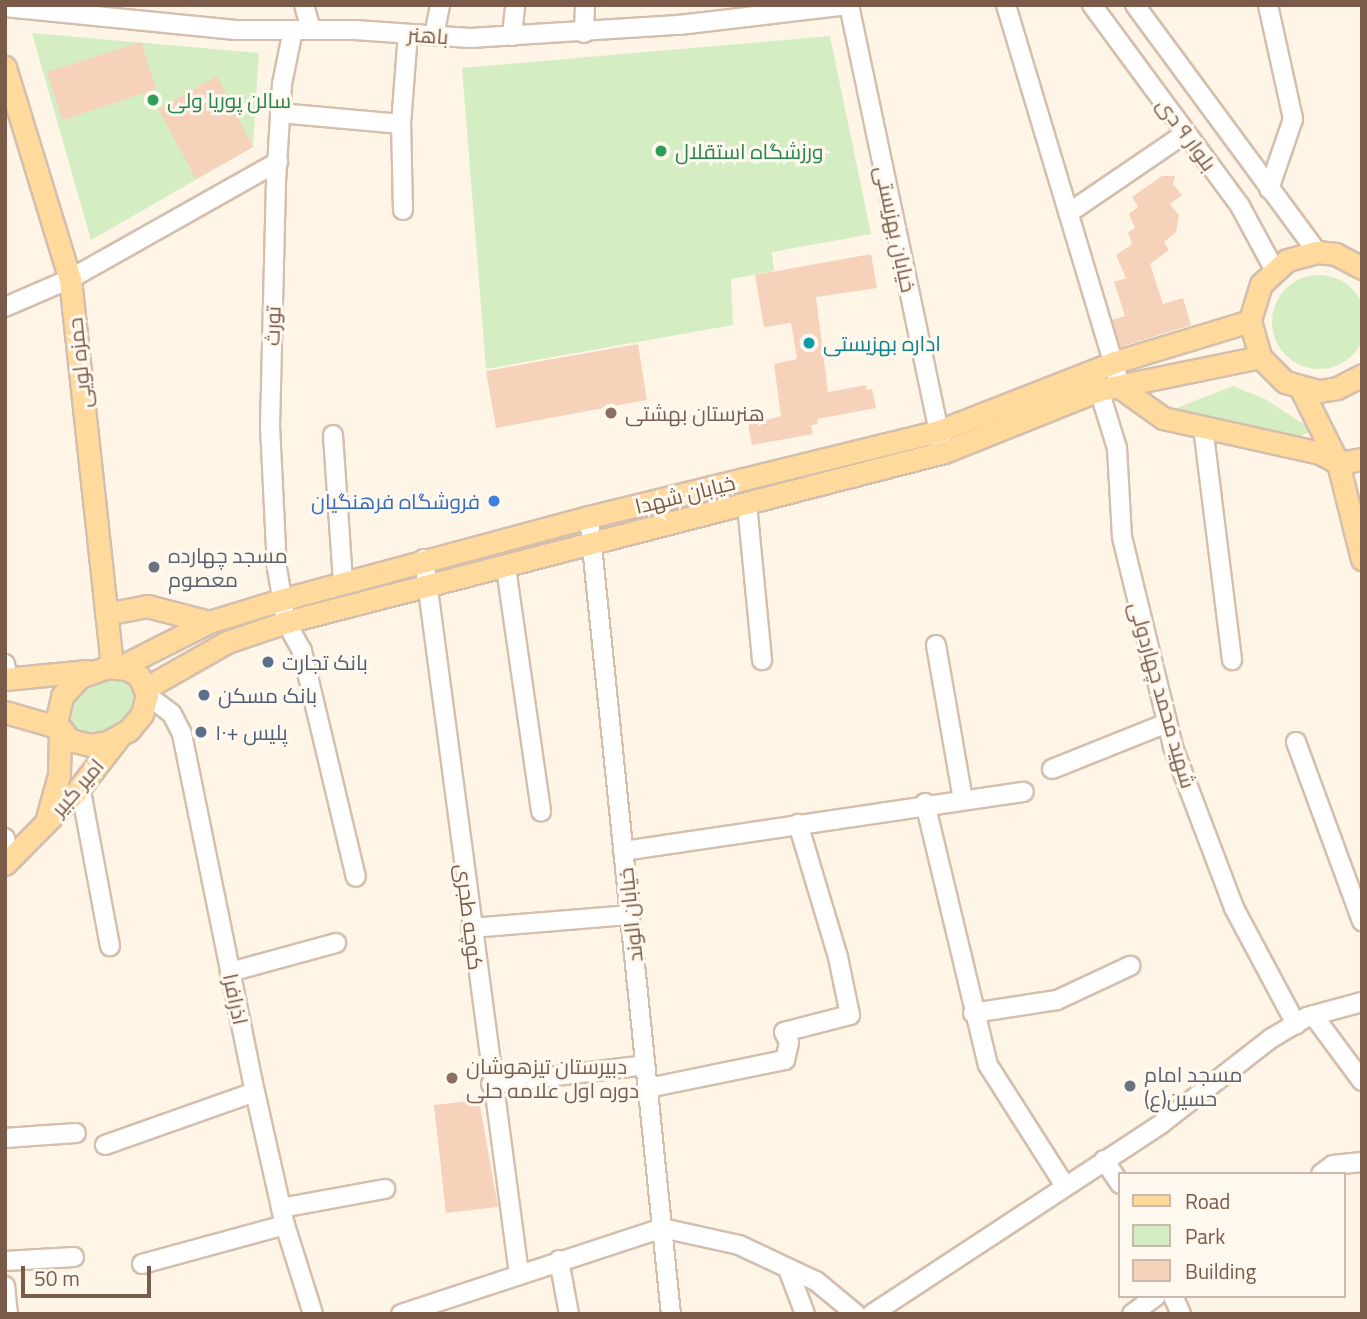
<!DOCTYPE html>
<html>
<head>
<meta charset="utf-8">
<style>
  body { margin:0 }
  #map { position:relative; width:1367px; height:1319px; overflow:hidden; background:#fef5e6; font-family:"Titillium Web",Cairo,sans-serif }
  div>[style] { position:absolute }
  [style*='--x'] { left:calc(var(--x)*1px); top:calc(var(--y)*1px); width:calc(var(--w)*1px); rotate:calc(var(--a)*1deg) }
  .green>* { inset:0; background:#d4edc3 }
  .round { border-radius:50% }
  .building>* { inset:0; background:#f6d2bb }
  .roads { filter:drop-shadow(2px 0 #d4bead) drop-shadow(-2px 0 #d4bead) drop-shadow(0 2px #d4bead) drop-shadow(0 -2px #d4bead) }
  .minor>* { height:18px; margin:-9px; padding:0 9px; transform-origin:9px; border-radius:9px; background:#fff }
  .major>* { height:21px; margin:-10.5px; padding:0 10.5px; transform-origin:10.5px; border-radius:10.5px; background:#ffda9c }
  .dots>* { width:19px; height:19px; translate:-50% -50%; box-sizing:border-box; border:4px solid #fff8ee; border-radius:50% }
  span { translate:-50% -50%; white-space:nowrap; text-align:center; line-height:1.15; -webkit-text-stroke:6px #fff8ee; paint-order:stroke }
  .street-label { font-size:21px; color:#7a5a48 }
  .leisure-label { font-size:21px; color:#27864d }
  .left { translate:0 -50%; text-align:left }
  .culture-label { font-size:21px; color:#0d838f }
  .education-label { font-size:21px; color:#785e54 }
  .shop-label { font-size:21px; color:#366cbe }
  .right { translate:-100% -50%; text-align:right }
  .worship-label { font-size:21px; color:#5b616d }
  .service-label { font-size:21px; color:#4e5e75 }
  .frame { position:absolute; inset:0; border:7px solid #7a5a48; pointer-events:none }
  .legend { position:absolute; left:1118px; top:1172px; width:228px; height:126px; box-sizing:border-box; background:#fff8ee; border:2px solid #cab9ac; margin:0; padding:9px 12px; list-style:none; font-size:21px; color:#7a5a48 }
  .legend li { display:flex; align-items:center; gap:14px; height:35px }
  .legend b { width:35px; border:2px solid #cab9ac }
  .scale { position:absolute; left:21px; top:1266px; width:130px; height:32px; box-sizing:border-box; border:4px solid #7a5a48; border-top:0; padding-left:9px; font-size:21px; line-height:24px; white-space:nowrap; color:#7a5a48; -webkit-text-stroke:5px #fff8ee; paint-order:stroke }
</style>
</head>
<body>
<div id="map">
  <div class="green">
    <i style="clip-path:polygon(32px 33px,259px 53px,253px 147px,91px 240px)"></i>
    <i style="clip-path:polygon(830px 36px,871px 234px,772px 252px,774px 271px,731px 279px,733px 325px,486px 369px,462px 68px)"></i>
    <i class="round" style="left:1272px;top:275px;width:94px;height:94px"></i>
    <i style="clip-path:polygon(1233px 386px,1265px 399px,1313px 430px,1299px 437px,1178px 414px,1174px 409px)"></i>
    <i style="clip-path:polygon(112px 676px,130px 679px,137px 692px,134px 708px,124px 722px,103px 732px,76px 731px,68px 716px,72px 701px,83px 687px)"></i>
  </div>
  <div class="building">
    <i style="clip-path:polygon(141px 42px,156px 89px,63px 120px,47px 72px)"></i>
    <i style="clip-path:polygon(217px 76px,253px 147px,196px 179px,158px 109px)"></i>
    <i style="clip-path:polygon(1162px 176px,1175px 176px,1173px 184px,1182px 195px,1170px 204px,1179px 215px,1176px 232px,1164px 242px,1169px 250px,1150px 264px,1163px 304px,1183px 298px,1191px 325px,1120px 347px,1112px 320px,1125px 316px,1114px 282px,1126px 278px,1116px 255px,1132px 244px,1128px 232px,1135px 228px,1129px 214px,1138px 207px,1132px 197px)"></i>
    <i style="clip-path:polygon(871px 254px,877px 288px,816px 297px,828px 392px,866px 385px,867px 390px,872px 389px,876px 408px,817px 419px,818px 424px,811px 425px,813px 434px,752px 445px,748px 425px,781px 416px,774px 364px,797px 359px,791px 323px,764px 327px,755px 275px)"></i>
    <i style="clip-path:polygon(638px 344px,647px 400px,496px 428px,486px 371px)"></i>
    <i style="clip-path:polygon(479px 1100px,498px 1207px,446px 1213px,434px 1105px)"></i>
  </div>
  <div class="roads">
    <div class="minor">
      <i style="--x:304;--y:5;--w:26;--a:74"></i>
      <i style="--x:849;--y:5;--w:447;--a:78.1"></i>
      <i style="--x:1006;--y:5;--w:400;--a:73.3"></i>
      <i style="--x:1092;--y:5;--w:250;--a:53.6"></i>
      <i style="--x:1240;--y:206;--w:72;--a:61.6"></i>
      <i style="--x:1135;--y:5;--w:307;--a:53.6"></i>
      <i style="--x:1268;--y:5;--w:117;--a:77.6"></i>
      <i style="--x:1293;--y:119;--w:74;--a:108.9"></i>
      <i style="--x:5;--y:7;--w:232;--a:5.7"></i>
      <i style="--x:236;--y:30;--w:119;--a:0"></i>
      <i style="--x:355;--y:30;--w:115;--a:4"></i>
      <i style="--x:470;--y:38;--w:209;--a:-3.6"></i>
      <i style="--x:679;--y:25;--w:172;--a:-6.7"></i>
      <i style="--x:293;--y:30;--w:55;--a:101.5"></i>
      <i style="--x:282;--y:84;--w:97;--a:93.5"></i>
      <i style="--x:276;--y:181;--w:245;--a:91.4"></i>
      <i style="--x:270;--y:426;--w:142;--a:87.2"></i>
      <i style="--x:277;--y:568;--w:55;--a:80.5"></i>
      <i style="--x:286;--y:622;--w:33;--a:61"></i>
      <i style="--x:302;--y:651;--w:232;--a:76.6"></i>
      <i style="--x:584;--y:33;--w:28;--a:-88"></i>
      <i style="--x:434;--y:36;--w:32;--a:-79"></i>
      <i style="--x:512;--y:36;--w:31;--a:-84"></i>
      <i style="--x:280;--y:113;--w:121;--a:5.2"></i>
      <i style="--x:403;--y:210;--w:86;--a:-91.3"></i>
      <i style="--x:401;--y:124;--w:90;--a:-85.6"></i>
      <i style="--x:1070;--y:212;--w:140;--a:-34.3"></i>
      <i style="--x:5;--y:307;--w:71;--a:-23.3"></i>
      <i style="--x:70;--y:279;--w:239;--a:-29.4"></i>
      <i style="--x:1099;--y:390;--w:61;--a:72.8"></i>
      <i style="--x:1117;--y:448;--w:89;--a:86.8"></i>
      <i style="--x:1122;--y:537;--w:216;--a:76.3"></i>
      <i style="--x:1173;--y:747;--w:172;--a:69.2"></i>
      <i style="--x:1234;--y:908;--w:132;--a:61.9"></i>
      <i style="--x:1203;--y:427;--w:235;--a:82.9"></i>
      <i style="--x:333;--y:435;--w:147;--a:86.1"></i>
      <i style="--x:747;--y:504;--w:157;--a:84.5"></i>
      <i style="--x:589;--y:517;--w:801;--a:84.13"></i>
      <i style="--x:424;--y:559;--w:721;--a:82.43"></i>
      <i style="--x:506;--y:568;--w:246;--a:81.8"></i>
      <i style="--x:936;--y:645;--w:156;--a:80.1"></i>
      <i style="--x:5;--y:664;--w:14;--a:78"></i>
      <i style="--x:147;--y:695;--w:31;--a:37"></i>
      <i style="--x:172;--y:714;--w:22;--a:63"></i>
      <i style="--x:182;--y:734;--w:365;--a:78.5"></i>
      <i style="--x:255;--y:1092;--w:136;--a:77.3"></i>
      <i style="--x:285;--y:1225;--w:93;--a:72.5"></i>
      <i style="--x:1296;--y:742;--w:191;--a:69.8"></i>
      <i style="--x:1052;--y:769;--w:124;--a:-21.8"></i>
      <i style="--x:80;--y:786;--w:163;--a:79.4"></i>
      <i style="--x:925;--y:803;--w:269;--a:76.5"></i>
      <i style="--x:988;--y:1065;--w:143;--a:57.5"></i>
      <i style="--x:5;--y:838;--w:22;--a:80"></i>
      <i style="--x:623;--y:851;--w:405;--a:-8.4"></i>
      <i style="--x:471;--y:928;--w:160;--a:-4.7"></i>
      <i style="--x:230;--y:972;--w:110;--a:-15.3"></i>
      <i style="--x:973;--y:1013;--w:85;--a:-8.8"></i>
      <i style="--x:1057;--y:1000;--w:81;--a:-25"></i>
      <i style="--x:1313;--y:1015;--w:82;--a:53.4"></i>
      <i style="--x:491;--y:1084;--w:155;--a:-7"></i>
      <i style="--x:648;--y:1088;--w:140;--a:-11.6"></i>
      <i style="--x:785;--y:1060;--w:18;--a:-77"></i>
      <i style="--x:789;--y:1042;--w:11;--a:-117"></i>
      <i style="--x:784;--y:1032;--w:68;--a:-14.4"></i>
      <i style="--x:850;--y:1015;--w:59;--a:-101.7"></i>
      <i style="--x:838;--y:957;--w:139;--a:-106.7"></i>
      <i style="--x:5;--y:1138;--w:71;--a:-4"></i>
      <i style="--x:105;--y:1145;--w:159;--a:-19.5"></i>
      <i style="--x:1104;--y:1160;--w:29;--a:56"></i>
      <i style="--x:1321;--y:1174;--w:15;--a:-37"></i>
      <i style="--x:1333;--y:1165;--w:29;--a:-6"></i>
      <i style="--x:281;--y:1208;--w:106;--a:-10.4"></i>
      <i style="--x:559;--y:1260;--w:55;--a:79.5"></i>
      <i style="--x:5;--y:1261;--w:69;--a:-3.3"></i>
      <i style="--x:142;--y:1264;--w:148;--a:-15.3"></i>
      <i style="--x:788;--y:1269;--w:48;--a:69.3"></i>
      <i style="--x:5;--y:1286;--w:28;--a:84"></i>
      <i style="--x:1173;--y:1296;--w:20;--a:66"></i>
      <i style="--x:401;--y:1314;--w:275;--a:-18.2"></i>
      <i style="--x:662;--y:1228;--w:79;--a:12.4"></i>
      <i style="--x:739;--y:1245;--w:85;--a:25.1"></i>
      <i style="--x:816;--y:1281;--w:52;--a:39.5"></i>
      <i style="--x:872;--y:1314;--w:346;--a:-33.3"></i>
      <i style="--x:1161;--y:1124;--w:138;--a:-37.9"></i>
      <i style="--x:1270;--y:1039;--w:43;--a:-30.7"></i>
      <i style="--x:1307;--y:1017;--w:57;--a:-15.3"></i>
      <i style="--x:1132;--y:1314;--w:30;--a:-37"></i>
    </div>
    <div class="major">
      <i style="--x:5;--y:67;--w:222;--a:73"></i>
      <i style="--x:70;--y:279;--w:389;--a:83.8"></i>
      <i style="--x:1362;--y:268;--w:30;--a:-152"></i>
      <i style="--x:1336;--y:254;--w:19;--a:-174"></i>
      <i style="--x:1317;--y:252;--w:31;--a:165"></i>
      <i style="--x:1287;--y:260;--w:35;--a:137"></i>
      <i style="--x:1261;--y:284;--w:39;--a:107"></i>
      <i style="--x:1250;--y:321;--w:37;--a:74"></i>
      <i style="--x:1260;--y:357;--w:35;--a:45"></i>
      <i style="--x:1285;--y:382;--w:35;--a:15"></i>
      <i style="--x:1319;--y:391;--w:18;--a:-9"></i>
      <i style="--x:1337;--y:388;--w:28;--a:-27"></i>
      <i style="--x:1121;--y:388;--w:52;--a:35.5"></i>
      <i style="--x:1163;--y:418;--w:161;--a:12.6"></i>
      <i style="--x:1320;--y:453;--w:21;--a:29"></i>
      <i style="--x:1338;--y:463;--w:24;--a:-9"></i>
      <i style="--x:1301;--y:389;--w:83;--a:63.4"></i>
      <i style="--x:1338;--y:463;--w:99;--a:76"></i>
      <i style="--x:106;--y:614;--w:42;--a:-11"></i>
      <i style="--x:147;--y:606;--w:64;--a:14.5"></i>
      <i style="--x:107;--y:667;--w:20;--a:6"></i>
      <i style="--x:127;--y:669;--w:14;--a:30"></i>
      <i style="--x:139;--y:676;--w:21;--a:67"></i>
      <i style="--x:147;--y:695;--w:20;--a:105"></i>
      <i style="--x:142;--y:714;--w:21;--a:129"></i>
      <i style="--x:129;--y:730;--w:25;--a:151"></i>
      <i style="--x:107;--y:742;--w:17;--a:170"></i>
      <i style="--x:90;--y:745;--w:21;--a:-166"></i>
      <i style="--x:70;--y:740;--w:22;--a:-129"></i>
      <i style="--x:56;--y:723;--w:28;--a:-77"></i>
      <i style="--x:62;--y:696;--w:26;--a:-47"></i>
      <i style="--x:80;--y:677;--w:29;--a:-20"></i>
      <i style="--x:120;--y:667;--w:100;--a:-26.8"></i>
      <i style="--x:209;--y:622;--w:75;--a:-17"></i>
      <i style="--x:281;--y:600;--w:319;--a:-15.1"></i>
      <i style="--x:589;--y:517;--w:360;--a:-13.8"></i>
      <i style="--x:939;--y:431;--w:189;--a:-21.4"></i>
      <i style="--x:1115;--y:362;--w:141;--a:-16.9"></i>
      <i style="--x:5;--y:679;--w:83;--a:-5.5"></i>
      <i style="--x:146;--y:688;--w:93;--a:-29.6"></i>
      <i style="--x:227;--y:642;--w:62;--a:-18.7"></i>
      <i style="--x:286;--y:622;--w:680;--a:-14.49"></i>
      <i style="--x:944;--y:452;--w:167;--a:-21.8"></i>
      <i style="--x:1099;--y:390;--w:164;--a:-11.6"></i>
      <i style="--x:5;--y:712;--w:54;--a:16.1"></i>
      <i style="--x:47;--y:818;--w:45;--a:-74.4"></i>
      <i style="--x:59;--y:775;--w:43;--a:-88.7"></i>
      <i style="--x:5;--y:864;--w:103;--a:-45.4"></i>
      <i style="--x:77;--y:791;--w:67;--a:-52.3"></i>
    </div>
  </div>
  <div class="dots">
    <i style="left:153px;top:100px;background:#2e9e5b"></i>
    <i style="left:661px;top:151px;background:#2e9e5b"></i>
    <i style="left:809px;top:343px;background:#0f9aa8"></i>
    <i style="left:611px;top:413px;background:#8d6e63"></i>
    <i style="left:494px;top:501px;background:#3f7fe0"></i>
    <i style="left:154px;top:567px;background:#6b7280"></i>
    <i style="left:268px;top:662px;background:#5c6f8a"></i>
    <i style="left:204px;top:695px;background:#5c6f8a"></i>
    <i style="left:201px;top:732px;background:#5c6f8a"></i>
    <i style="left:452px;top:1078px;background:#8d6e63"></i>
    <i style="left:1130px;top:1086px;background:#6b7280"></i>
  </div>
  <div class="street-label">
    <span style="left:428px;top:35px;rotate:4deg">باهنر</span>
    <span style="left:1187px;top:134px;rotate:54deg">بلوار ۹ دی</span>
    <span style="left:896px;top:229px;rotate:78deg">خیابان بهزیستی</span>
    <span style="left:272px;top:326px;rotate:-88deg">تورث</span>
    <span style="left:79px;top:363px;rotate:-96deg">حمزه لویی</span>
    <span style="left:685px;top:494px;rotate:-14deg">خیابان شهدا</span>
    <span style="left:1163px;top:695px;rotate:74deg">شهید محمد چهاردولی</span>
    <span style="left:77px;top:787px;rotate:-49deg">امیر کبیر</span>
    <span style="left:630px;top:915px;rotate:-96deg">خیابان الوند</span>
    <span style="left:470px;top:917px;rotate:83deg">کوچه طجری</span>
    <span style="left:236px;top:999px;rotate:78deg">اذرافرا</span>
  </div>
  <div class="leisure-label">
    <span class="left" style="left:167px;top:100px">سالن پوریا ولی</span>
    <span class="left" style="left:675px;top:151px">ورزشگاه استقلال</span>
  </div>
  <div class="culture-label">
    <span class="left" style="left:823px;top:343px">اداره بهزیستی</span>
  </div>
  <div class="education-label">
    <span class="left" style="left:625px;top:413px">هنرستان بهشتی</span>
    <span class="left" style="left:466px;top:1078px">دبیرستان تیزهوشان<br>دوره اول علامه حلی</span>
  </div>
  <div class="shop-label">
    <span class="right" style="left:480px;top:501px">فروشگاه فرهنگیان</span>
  </div>
  <div class="worship-label">
    <span class="left" style="left:168px;top:567px">مسجد چهارده<br>معصوم</span>
    <span class="left" style="left:1144px;top:1086px">مسجد امام<br>حسین(ع)</span>
  </div>
  <div class="service-label">
    <span class="left" style="left:282px;top:662px">بانک تجارت</span>
    <span class="left" style="left:218px;top:695px">بانک مسکن</span>
    <span class="left" style="left:215px;top:732px">پلیس +۱۰</span>
  </div>
  <div class="frame"></div>
  <ul class="legend">
  <li><b style="height:9px;background:#ffda9c"></b>Road</li>
  <li><b style="height:19px;background:#d4edc3"></b>Park</li>
  <li><b style="height:19px;background:#f6d2bb"></b>Building</li>
  </ul>
  <div class="scale">50 m</div>
</div>
</body>
</html>
